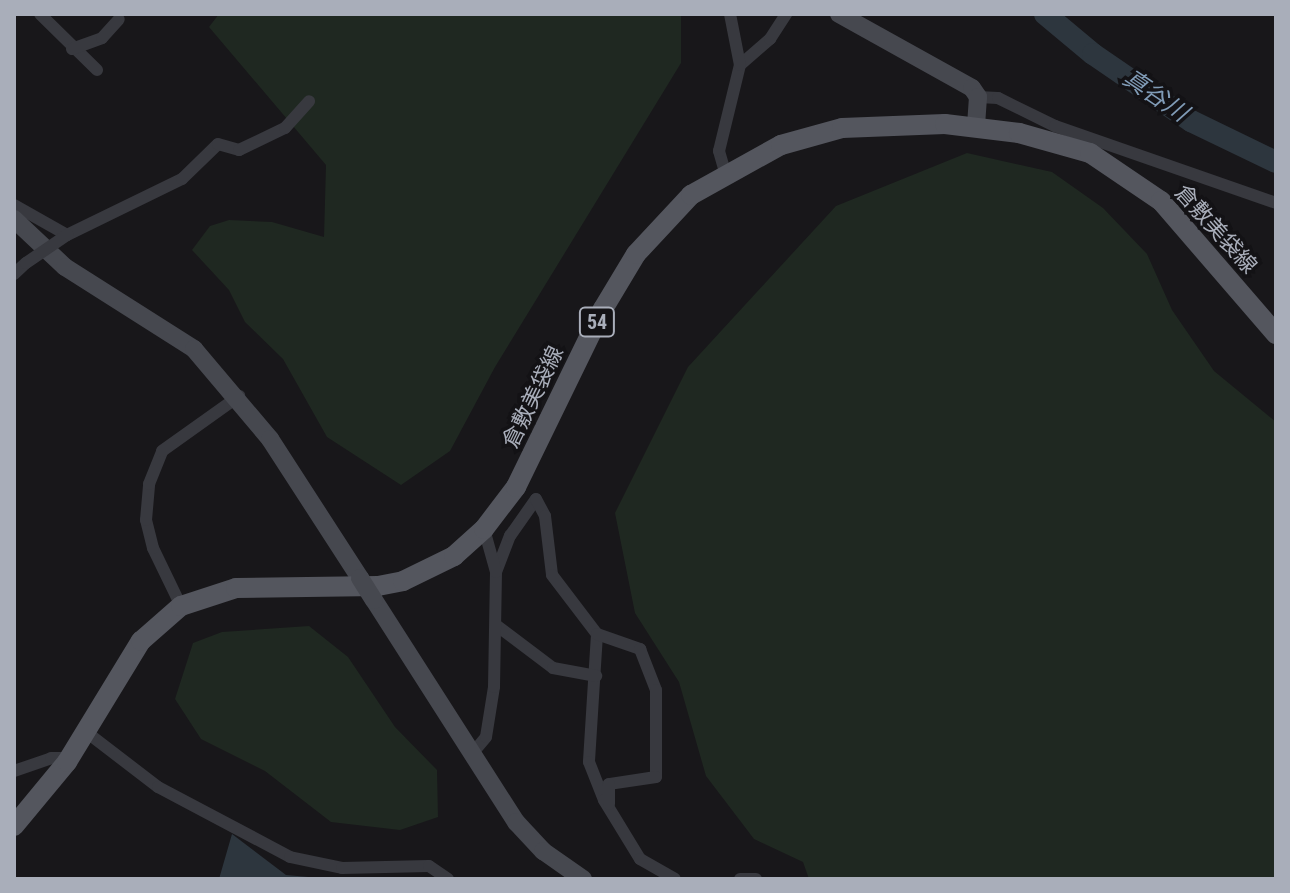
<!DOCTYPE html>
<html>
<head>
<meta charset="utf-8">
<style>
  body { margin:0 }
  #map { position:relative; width:1290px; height:893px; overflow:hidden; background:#18171a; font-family:"Roboto Condensed","Noto Sans JP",sans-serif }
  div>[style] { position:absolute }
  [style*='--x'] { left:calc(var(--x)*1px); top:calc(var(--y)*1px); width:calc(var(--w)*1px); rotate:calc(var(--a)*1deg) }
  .green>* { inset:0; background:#1f2821 }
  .water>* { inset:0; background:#2d363e }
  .river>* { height:22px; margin:-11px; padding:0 11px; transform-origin:11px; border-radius:11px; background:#2d363e }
  .street>* { height:12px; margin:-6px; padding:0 6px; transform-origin:6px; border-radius:6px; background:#38393f }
  .secondary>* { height:18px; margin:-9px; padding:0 9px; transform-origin:9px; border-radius:9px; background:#46484f }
  .primary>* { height:20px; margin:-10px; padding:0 10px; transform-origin:10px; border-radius:10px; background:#54565e }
  .street-bridge>* { height:12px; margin:-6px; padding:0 6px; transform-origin:6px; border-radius:6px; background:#38393f }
  .secondary-bridge>* { height:18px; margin:-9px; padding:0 9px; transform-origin:9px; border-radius:9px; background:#46484f }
  span { translate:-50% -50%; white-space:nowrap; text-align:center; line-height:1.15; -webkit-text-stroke:7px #131215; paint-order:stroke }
  .shield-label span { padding:2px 6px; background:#131215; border:2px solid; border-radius:6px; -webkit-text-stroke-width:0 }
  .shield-label { font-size:20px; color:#a9aeba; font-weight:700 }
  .street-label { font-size:22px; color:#a9aeba }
  .water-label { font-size:24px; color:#809bb6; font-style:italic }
  .frame { position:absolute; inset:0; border:16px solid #a9aeba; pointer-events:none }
</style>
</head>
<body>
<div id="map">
  <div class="green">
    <i style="clip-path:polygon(219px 14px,681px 14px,681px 63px,495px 367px,450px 451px,401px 485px,327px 437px,283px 359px,245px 322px,229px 290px,192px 250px,210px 226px,229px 220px,272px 222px,324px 237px,326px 165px,209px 27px)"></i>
    <i style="clip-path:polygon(967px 153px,1052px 172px,1103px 208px,1147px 254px,1172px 310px,1214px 371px,1276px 422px,1276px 879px,809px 879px,803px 862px,754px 839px,706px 776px,679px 682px,635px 613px,615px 513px,688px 367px,836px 206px)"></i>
    <i style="clip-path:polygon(309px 626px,348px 657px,395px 727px,437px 770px,438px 817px,400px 830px,331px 822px,265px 771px,201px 739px,175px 699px,193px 643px,222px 632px)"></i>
  </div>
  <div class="water">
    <i style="clip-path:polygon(232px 834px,286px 875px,331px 879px,219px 879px)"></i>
  </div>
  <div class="river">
    <i style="--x:1045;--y:14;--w:62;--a:39.8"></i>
    <i style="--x:1093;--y:54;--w:119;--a:34.4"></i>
    <i style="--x:1191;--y:121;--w:94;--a:25.8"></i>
  </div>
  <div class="street">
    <i style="--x:40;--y:14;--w:80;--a:44.5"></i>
    <i style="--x:72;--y:49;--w:32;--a:-20"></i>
    <i style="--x:102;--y:38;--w:25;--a:-48"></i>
    <i style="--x:740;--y:65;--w:40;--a:-41"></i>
    <i style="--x:770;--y:39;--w:30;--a:-57"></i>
    <i style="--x:978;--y:97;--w:20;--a:3"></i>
    <i style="--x:998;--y:98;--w:64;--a:26.2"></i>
    <i style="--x:1055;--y:126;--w:234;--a:19.2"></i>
    <i style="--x:725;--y:172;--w:22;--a:-106"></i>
    <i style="--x:719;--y:151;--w:89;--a:-76.3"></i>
    <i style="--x:740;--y:65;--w:52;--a:-101.1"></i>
    <i style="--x:14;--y:205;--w:61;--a:29.5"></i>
    <i style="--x:67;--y:235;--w:128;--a:-26"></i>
    <i style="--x:182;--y:179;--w:50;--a:-44.2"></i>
    <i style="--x:218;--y:144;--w:22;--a:16"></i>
    <i style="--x:239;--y:150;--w:51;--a:-25.6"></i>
    <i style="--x:285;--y:128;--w:36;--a:-48"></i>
    <i style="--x:14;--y:274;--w:16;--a:-43"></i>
    <i style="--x:496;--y:572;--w:39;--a:-69"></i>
    <i style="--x:510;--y:536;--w:45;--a:-54.9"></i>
    <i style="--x:536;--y:499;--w:19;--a:62"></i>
    <i style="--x:545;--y:516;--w:59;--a:83.2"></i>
    <i style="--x:552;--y:575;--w:74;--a:52.7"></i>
    <i style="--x:597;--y:634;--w:128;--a:93.6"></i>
    <i style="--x:589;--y:762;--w:41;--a:68.5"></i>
    <i style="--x:604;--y:800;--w:69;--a:58.6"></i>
    <i style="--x:640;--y:859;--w:40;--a:29.7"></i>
    <i style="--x:181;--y:606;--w:64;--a:-115.8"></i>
    <i style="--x:153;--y:548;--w:29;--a:-104"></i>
    <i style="--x:146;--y:520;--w:36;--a:-85"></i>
    <i style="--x:149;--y:484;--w:35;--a:-68"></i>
    <i style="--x:162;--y:451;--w:95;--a:-35.5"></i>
    <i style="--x:496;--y:625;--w:71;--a:37"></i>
    <i style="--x:553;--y:668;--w:44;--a:10.5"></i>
    <i style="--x:597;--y:634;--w:46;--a:19.2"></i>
    <i style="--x:640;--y:649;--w:44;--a:68.7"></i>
    <i style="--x:656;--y:690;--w:87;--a:90"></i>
    <i style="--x:656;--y:777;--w:48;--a:171.5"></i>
    <i style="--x:609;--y:784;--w:20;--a:90"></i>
    <i style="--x:85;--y:731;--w:92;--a:37.5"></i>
    <i style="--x:158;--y:787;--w:149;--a:27.9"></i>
    <i style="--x:290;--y:857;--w:53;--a:11.9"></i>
    <i style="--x:342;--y:868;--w:87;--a:-1.3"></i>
    <i style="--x:429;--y:866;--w:23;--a:34"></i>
    <i style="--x:471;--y:755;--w:23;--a:-50"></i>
    <i style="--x:486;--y:737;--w:51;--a:-80.9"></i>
    <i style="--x:494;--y:687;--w:115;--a:-89"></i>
    <i style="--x:496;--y:572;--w:45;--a:-105.6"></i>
    <i style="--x:14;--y:771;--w:39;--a:-19"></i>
    <i style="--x:51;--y:758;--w:14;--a:0"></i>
    <i style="--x:65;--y:758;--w:4;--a:63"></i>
    <i style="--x:740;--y:879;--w:16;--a:0"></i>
  </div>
  <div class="secondary">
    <i style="--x:839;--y:14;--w:152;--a:29.1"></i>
    <i style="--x:972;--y:88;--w:11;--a:56"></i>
    <i style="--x:978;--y:97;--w:28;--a:94"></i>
    <i style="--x:14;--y:219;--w:70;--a:43.3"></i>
    <i style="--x:65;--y:267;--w:153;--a:32.4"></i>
    <i style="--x:194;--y:349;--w:118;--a:49.8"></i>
    <i style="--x:270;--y:439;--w:166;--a:57.1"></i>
    <i style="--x:374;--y:600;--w:264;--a:57.4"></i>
    <i style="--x:516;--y:822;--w:40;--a:47"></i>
    <i style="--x:543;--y:851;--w:49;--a:35"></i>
  </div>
  <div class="primary">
    <i style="--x:14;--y:826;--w:83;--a:-50.4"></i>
    <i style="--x:67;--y:762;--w:142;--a:-58.6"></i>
    <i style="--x:141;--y:641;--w:53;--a:-41.2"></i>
    <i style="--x:181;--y:606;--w:58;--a:-18.1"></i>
    <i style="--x:236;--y:588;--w:142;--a:-0.8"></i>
    <i style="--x:378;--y:586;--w:25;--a:-11"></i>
    <i style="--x:403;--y:581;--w:57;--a:-26.1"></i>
    <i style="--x:454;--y:556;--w:40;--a:-42"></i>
    <i style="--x:484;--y:529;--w:53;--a:-52.7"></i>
    <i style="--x:516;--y:487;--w:198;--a:-64"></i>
    <i style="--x:603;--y:309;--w:64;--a:-59"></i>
    <i style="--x:636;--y:254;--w:81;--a:-47"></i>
    <i style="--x:691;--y:195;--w:103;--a:-29.1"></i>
    <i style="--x:781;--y:145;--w:63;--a:-15.6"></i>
    <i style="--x:842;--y:128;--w:103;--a:-2.2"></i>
    <i style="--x:945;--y:124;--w:75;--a:6.9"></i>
    <i style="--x:1019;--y:133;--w:74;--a:15.7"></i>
    <i style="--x:1090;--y:153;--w:86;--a:34.1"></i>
    <i style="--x:1161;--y:201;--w:176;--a:49.2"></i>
  </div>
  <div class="street-bridge">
    <i style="--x:26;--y:263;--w:50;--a:-34.3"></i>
  </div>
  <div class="secondary-bridge">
    <i style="--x:360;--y:578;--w:26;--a:58"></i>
  </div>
  <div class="shield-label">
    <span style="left:597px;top:322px">54</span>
  </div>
  <div class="street-label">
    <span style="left:1216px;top:229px;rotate:48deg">倉敷美袋線</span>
    <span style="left:533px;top:397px;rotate:-64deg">倉敷美袋線</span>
  </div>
  <div class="water-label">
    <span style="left:1155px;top:96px;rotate:34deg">真谷川</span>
  </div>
  <div class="frame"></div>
</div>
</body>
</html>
